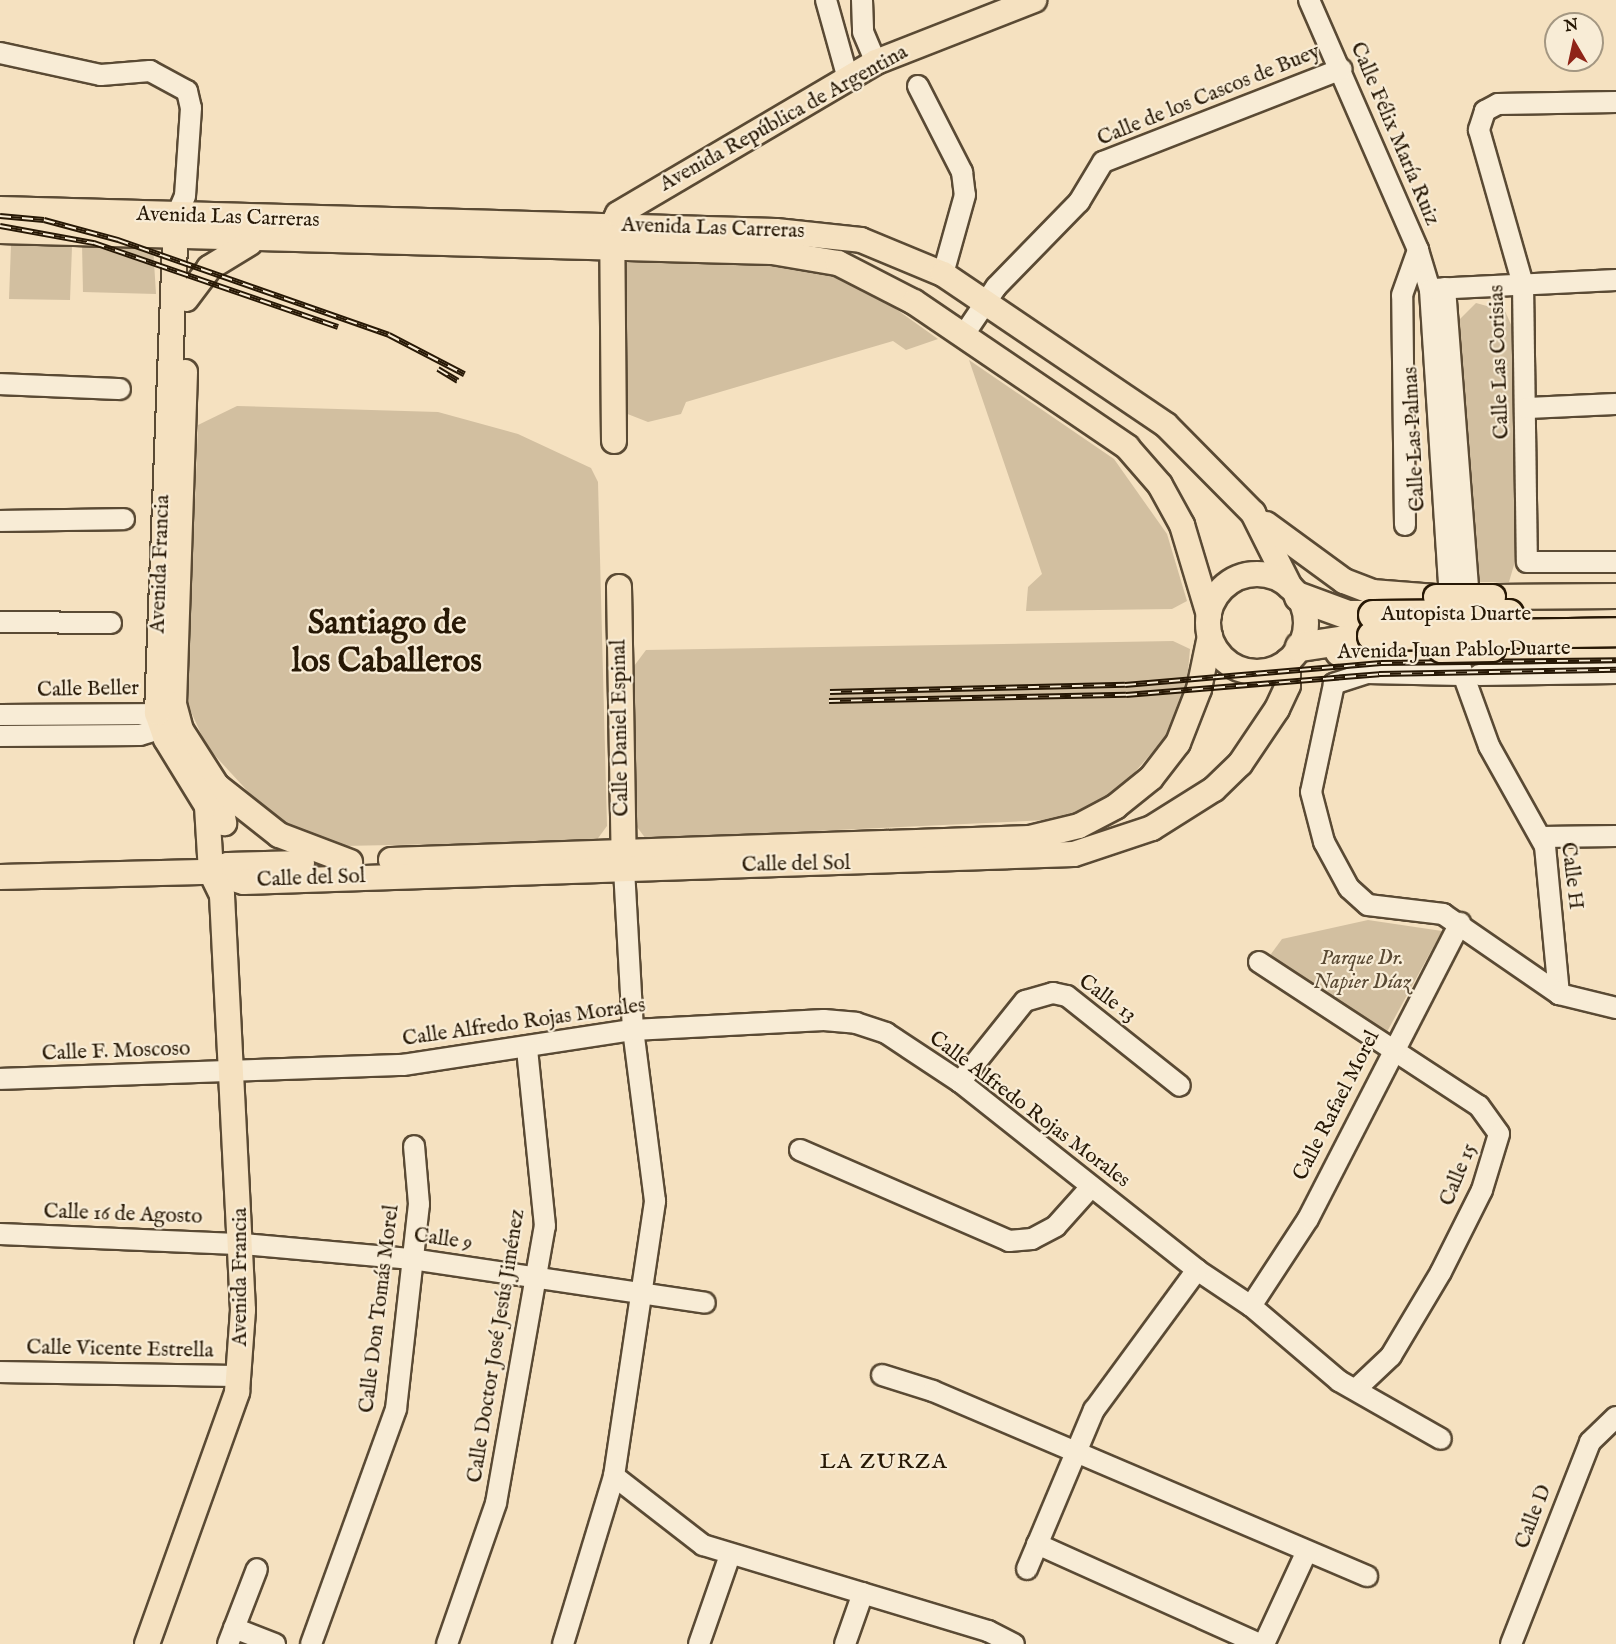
<!DOCTYPE html>
<html>
<head>
<meta charset="utf-8">
<style>
  body { margin:0 }
  #map { position:relative; width:1616px; height:1644px; overflow:hidden; background:#f5e1c0; font-family:"IM FELL English",serif }
  div>[style] { position:absolute }
  [style*='--x'] { left:calc(var(--x)*1px); top:calc(var(--y)*1px); width:calc(var(--w)*1px); rotate:calc(var(--a)*1deg) }
  .green>* { inset:0; background:#d2bfa0 }
  .roads { filter:drop-shadow(2px 0 #5a4a34) drop-shadow(-2px 0 #5a4a34) drop-shadow(0 2px #5a4a34) drop-shadow(0 -2px #5a4a34) }
  .minor>* { height:20px; margin:-10px; padding:0 10px; transform-origin:10px; border-radius:10px; background:#f8ecd6 }
  .major>* { height:24px; margin:-12px; padding:0 12px; transform-origin:12px; border-radius:12px; background:#f5e1c0 }
  .major>.ring { margin:-12px; padding:0; box-sizing:content-box; background:none; border:24px solid #f5e1c0; border-radius:50% }
  .highway>* { height:28px; margin:-14px; padding:0 14px; transform-origin:14px; border-radius:14px; background:#f5e1c0 }
  .rail>* { height:6px; margin-top:-3px; transform-origin:0; background:repeating-linear-gradient(90deg,#f8ecd6 0 11px,#271805 0 22px); box-sizing:border-box; border-block:2px solid #271805 }
  .bridges { filter:drop-shadow(2px 0 #271805) drop-shadow(-2px 0 #271805) drop-shadow(0 2px #271805) drop-shadow(0 -2px #271805) }
  .major-bridge>* { height:24px; margin:-12px; padding:0 12px; transform-origin:12px; border-radius:12px; background:#f5e1c0 }
  .highway-bridge>* { height:28px; margin:-14px; padding:0 14px; transform-origin:14px; border-radius:14px; background:#f5e1c0 }
  span { translate:-50% -50%; white-space:nowrap; text-align:center; line-height:1.15; -webkit-text-stroke:4.5px #f8ecd6; paint-order:stroke }
  .street-label { font-size:21px; color:#271805 }
  .park-label { font-size:21px; color:#5a4a34; font-style:italic }
  .neighbourhood-label { font-size:22px; color:#271805; letter-spacing:1.5px }
  .town-label { font-size:33px; color:#271805; font-weight:700 }
  .north { position:absolute; left:1544px; top:12px; width:60px; height:60px; box-sizing:border-box; background:#f8ecd6; border:2px solid #a49782; border-radius:50%; rotate:351deg; font-size:16px; font-weight:700; line-height:24px; text-align:center; color:#271805 }
  .north::after { content:''; display:block; margin:auto; width:21px; height:27px; background:#8f2418; clip-path:polygon(50% 0,100% 100%,50% 72%,0 100%) }
</style>
</head>
<body>
<div id="map">
  <div class="green">
    <i style="clip-path:polygon(82px 244px,153px 246px,156px 294px,83px 292px)"></i>
    <i style="clip-path:polygon(11px 245px,72px 247px,70px 300px,9px 299px)"></i>
    <i style="clip-path:polygon(773px 262px,858px 282px,938px 339px,906px 350px,893px 341px,686px 402px,681px 414px,648px 422px,625px 413px,625px 263px)"></i>
    <i style="clip-path:polygon(1476px 303px,1505px 311px,1513px 329px,1516px 558px,1509px 582px,1473px 582px,1456px 323px)"></i>
    <i style="clip-path:polygon(969px 360px,1114px 459px,1167px 534px,1187px 601px,1172px 609px,1026px 611px,1028px 587px,1042px 574px)"></i>
    <i style="clip-path:polygon(237px 406px,438px 412px,518px 434px,591px 468px,598px 482px,607px 826px,596px 841px,341px 846px,299px 834px,266px 811px,207px 747px,187px 703px,198px 425px)"></i>
    <i style="clip-path:polygon(1173px 641px,1190px 649px,1186px 693px,1164px 739px,1119px 790px,1071px 819px,646px 839px,634px 823px,631px 670px,646px 650px)"></i>
    <i style="clip-path:polygon(1368px 920px,1442px 931px,1382px 1041px,1283px 984px,1271px 954px,1282px 939px)"></i>
  </div>
  <div class="roads">
    <div class="minor">
      <i style="--x:826;--y:0;--w:82;--a:74.4"></i>
      <i style="--x:862;--y:0;--w:32;--a:88"></i>
      <i style="--x:863;--y:32;--w:33;--a:67"></i>
      <i style="--x:1309;--y:0;--w:273;--a:66.4"></i>
      <i style="--x:1418;--y:250;--w:42;--a:73.3"></i>
      <i style="--x:1430;--y:290;--w:297;--a:86.3"></i>
      <i style="--x:0;--y:53;--w:103;--a:12.3"></i>
      <i style="--x:101;--y:75;--w:49;--a:-4.7"></i>
      <i style="--x:150;--y:71;--w:42;--a:28.4"></i>
      <i style="--x:187;--y:91;--w:17;--a:77"></i>
      <i style="--x:191;--y:108;--w:88;--a:93.9"></i>
      <i style="--x:185;--y:196;--w:23;--a:113"></i>
      <i style="--x:918;--y:86;--w:97;--a:62.9"></i>
      <i style="--x:962;--y:172;--w:23;--a:83"></i>
      <i style="--x:965;--y:195;--w:82;--a:105.6"></i>
      <i style="--x:1616;--y:102;--w:118;--a:179"></i>
      <i style="--x:1498;--y:104;--w:15;--a:152"></i>
      <i style="--x:1485;--y:111;--w:20;--a:108"></i>
      <i style="--x:1479;--y:130;--w:160;--a:74.1"></i>
      <i style="--x:1523;--y:284;--w:278;--a:89.2"></i>
      <i style="--x:1527;--y:562;--w:89;--a:0"></i>
      <i style="--x:1445;--y:288;--w:297;--a:85.6"></i>
      <i style="--x:1433;--y:289;--w:183;--a:-2.8"></i>
      <i style="--x:963;--y:336;--w:59;--a:-56"></i>
      <i style="--x:996;--y:287;--w:119;--a:-45.7"></i>
      <i style="--x:1079;--y:202;--w:47;--a:-59"></i>
      <i style="--x:1103;--y:162;--w:256;--a:-21.3"></i>
      <i style="--x:0;--y:384;--w:120;--a:2.4"></i>
      <i style="--x:1527;--y:408;--w:89;--a:-2.6"></i>
      <i style="--x:0;--y:521;--w:124;--a:-0.9"></i>
      <i style="--x:1405;--y:525;--w:230;--a:-90.7"></i>
      <i style="--x:1402;--y:295;--w:48;--a:-70.4"></i>
      <i style="--x:0;--y:622;--w:111;--a:0.5"></i>
      <i style="--x:1459;--y:663;--w:88;--a:70.1"></i>
      <i style="--x:1489;--y:746;--w:115;--a:60.8"></i>
      <i style="--x:1545;--y:846;--w:149;--a:84.6"></i>
      <i style="--x:1461;--y:675;--w:94;--a:-178.8"></i>
      <i style="--x:1367;--y:673;--w:35;--a:162"></i>
      <i style="--x:1334;--y:684;--w:110;--a:102"></i>
      <i style="--x:1311;--y:792;--w:52;--a:75.4"></i>
      <i style="--x:1324;--y:842;--w:52;--a:61.5"></i>
      <i style="--x:1349;--y:888;--w:25;--a:42"></i>
      <i style="--x:1368;--y:905;--w:76;--a:6.8"></i>
      <i style="--x:1443;--y:914;--w:141;--a:34.6"></i>
      <i style="--x:1559;--y:994;--w:59;--a:13.8"></i>
      <i style="--x:1479;--y:675;--w:137;--a:-0.8"></i>
      <i style="--x:0;--y:715;--w:170;--a:-0.3"></i>
      <i style="--x:0;--y:736;--w:140;--a:-0.4"></i>
      <i style="--x:140;--y:735;--w:37;--a:-17"></i>
      <i style="--x:1542;--y:837;--w:74;--a:-0.8"></i>
      <i style="--x:1259;--y:962;--w:263;--a:33.2"></i>
      <i style="--x:1479;--y:1106;--w:34;--a:54"></i>
      <i style="--x:1499;--y:1134;--w:59;--a:106.9"></i>
      <i style="--x:1482;--y:1190;--w:92;--a:116.6"></i>
      <i style="--x:1441;--y:1272;--w:98;--a:120.8"></i>
      <i style="--x:1391;--y:1356;--w:48;--a:136.7"></i>
      <i style="--x:0;--y:1079;--w:403;--a:-2"></i>
      <i style="--x:403;--y:1065;--w:233;--a:-8.7"></i>
      <i style="--x:633;--y:1030;--w:191;--a:-3"></i>
      <i style="--x:824;--y:1020;--w:32;--a:5"></i>
      <i style="--x:856;--y:1023;--w:32;--a:18"></i>
      <i style="--x:886;--y:1033;--w:89;--a:33.5"></i>
      <i style="--x:960;--y:1082;--w:303;--a:38.4"></i>
      <i style="--x:1197;--y:1270;--w:65;--a:33.7"></i>
      <i style="--x:1251;--y:1306;--w:116;--a:40.4"></i>
      <i style="--x:1339;--y:1381;--w:117;--a:29.6"></i>
      <i style="--x:960;--y:1082;--w:104;--a:-51.3"></i>
      <i style="--x:1025;--y:1001;--w:29;--a:-16"></i>
      <i style="--x:1053;--y:993;--w:14;--a:12"></i>
      <i style="--x:1067;--y:996;--w:144;--a:38.5"></i>
      <i style="--x:800;--y:1150;--w:228;--a:23.5"></i>
      <i style="--x:1009;--y:1241;--w:23;--a:-5"></i>
      <i style="--x:1032;--y:1239;--w:27;--a:-28"></i>
      <i style="--x:1056;--y:1226;--w:52;--a:-48.1"></i>
      <i style="--x:0;--y:1234;--w:243;--a:2.4"></i>
      <i style="--x:243;--y:1244;--w:170;--a:5.1"></i>
      <i style="--x:412;--y:1259;--w:296;--a:8.5"></i>
      <i style="--x:1251;--y:1306;--w:104;--a:-56.8"></i>
      <i style="--x:1308;--y:1219;--w:333;--a:-62.8"></i>
      <i style="--x:0;--y:1372;--w:240;--a:1"></i>
      <i style="--x:882;--y:1375;--w:53;--a:17.4"></i>
      <i style="--x:933;--y:1391;--w:472;--a:23.1"></i>
      <i style="--x:614;--y:1476;--w:113;--a:37.8"></i>
      <i style="--x:703;--y:1545;--w:298;--a:16.8"></i>
      <i style="--x:988;--y:1631;--w:29;--a:27"></i>
      <i style="--x:1037;--y:1544;--w:243;--a:24.2"></i>
      <i style="--x:1027;--y:1569;--w:173;--a:-67.2"></i>
      <i style="--x:1094;--y:1410;--w:174;--a:-53.7"></i>
      <i style="--x:234;--y:1628;--w:44;--a:21.3"></i>
      <i style="--x:228;--y:1644;--w:80;--a:-68.9"></i>
      <i style="--x:311;--y:1644;--w:250;--a:-70.1"></i>
      <i style="--x:396;--y:1409;--w:206;--a:-83.6"></i>
      <i style="--x:419;--y:1204;--w:58;--a:-94.9"></i>
      <i style="--x:447;--y:1644;--w:149;--a:-70.8"></i>
      <i style="--x:496;--y:1503;--w:281;--a:-80"></i>
      <i style="--x:545;--y:1226;--w:179;--a:-95.8"></i>
      <i style="--x:563;--y:1644;--w:176;--a:-73.1"></i>
      <i style="--x:614;--y:1476;--w:278;--a:-81.5"></i>
      <i style="--x:655;--y:1201;--w:172;--a:-97.3"></i>
      <i style="--x:633;--y:1030;--w:161;--a:-93.2"></i>
      <i style="--x:699;--y:1644;--w:94;--a:-70.8"></i>
      <i style="--x:845;--y:1644;--w:54;--a:-70.6"></i>
      <i style="--x:1264;--y:1644;--w:102;--a:-65.2"></i>
      <i style="--x:1511;--y:1644;--w:217;--a:-68.6"></i>
      <i style="--x:1590;--y:1442;--w:36;--a:-44"></i>
    </div>
    <div class="major">
      <i style="--x:0;--y:209;--w:776;--a:1.62"></i>
      <i style="--x:776;--y:231;--w:85;--a:6"></i>
      <i style="--x:861;--y:240;--w:89;--a:22.5"></i>
      <i style="--x:943;--y:274;--w:269;--a:34.1"></i>
      <i style="--x:1166;--y:425;--w:124;--a:45.3"></i>
      <i style="--x:1253;--y:513;--w:83;--a:63.4"></i>
      <i style="--x:0;--y:231;--w:772;--a:1.56"></i>
      <i style="--x:772;--y:252;--w:67;--a:9.5"></i>
      <i style="--x:838;--y:263;--w:85;--a:27.2"></i>
      <i style="--x:914;--y:302;--w:258;--a:34.2"></i>
      <i style="--x:1127;--y:447;--w:50;--a:49"></i>
      <i style="--x:1160;--y:485;--w:46;--a:61.2"></i>
      <i style="--x:1182;--y:525;--w:94;--a:73.3"></i>
      <i style="--x:186;--y:299;--w:39;--a:-53"></i>
      <i style="--x:209;--y:268;--w:48;--a:-31.4"></i>
      <i style="--x:185;--y:372;--w:332;--a:91.9"></i>
      <i style="--x:174;--y:704;--w:27;--a:75"></i>
      <i style="--x:181;--y:730;--w:67;--a:57.3"></i>
      <i style="--x:217;--y:786;--w:38;--a:79"></i>
      <i style="--x:614;--y:441;--w:215;--a:-90.5"></i>
      <i style="--x:612;--y:226;--w:13;--a:-63"></i>
      <i style="--x:618;--y:214;--w:299;--a:-30.5"></i>
      <i style="--x:876;--y:62;--w:170;--a:-21.4"></i>
      <i style="--x:1266;--y:524;--w:97;--a:36.2"></i>
      <i style="--x:1344;--y:581;--w:30;--a:21"></i>
      <i style="--x:1372;--y:592;--w:64;--a:4.5"></i>
      <i class="ring" style="left:1208px;top:574px;width:74px;height:74px"></i>
      <i style="--x:619;--y:587;--w:280;--a:89"></i>
      <i style="--x:1493;--y:597;--w:123;--a:-0.5"></i>
      <i style="--x:1493;--y:649;--w:123;--a:-0.9"></i>
      <i style="--x:1338;--y:653;--w:103;--a:-1.7"></i>
      <i style="--x:217;--y:786;--w:79;--a:38.3"></i>
      <i style="--x:279;--y:835;--w:76;--a:20.8"></i>
      <i style="--x:391;--y:860;--w:639;--a:-1.97"></i>
      <i style="--x:1030;--y:838;--w:50;--a:-13.8"></i>
      <i style="--x:1079;--y:826;--w:41;--a:-27.8"></i>
      <i style="--x:1115;--y:807;--w:46;--a:-38.9"></i>
      <i style="--x:1151;--y:778;--w:44;--a:-52.4"></i>
      <i style="--x:1178;--y:743;--w:58;--a:-68.7"></i>
      <i style="--x:1199;--y:689;--w:54;--a:-78.3"></i>
      <i style="--x:212;--y:872;--w:17;--a:-24"></i>
      <i style="--x:228;--y:865;--w:74;--a:-1.5"></i>
      <i style="--x:0;--y:877;--w:211;--a:-1.4"></i>
      <i style="--x:211;--y:872;--w:34;--a:17"></i>
      <i style="--x:244;--y:882;--w:830;--a:-1.93"></i>
      <i style="--x:1074;--y:854;--w:82;--a:-18.4"></i>
      <i style="--x:1152;--y:828;--w:73;--a:-32.2"></i>
      <i style="--x:1214;--y:789;--w:36;--a:-44"></i>
      <i style="--x:1240;--y:764;--w:66;--a:-56.1"></i>
      <i style="--x:1277;--y:709;--w:26;--a:-65"></i>
      <i style="--x:1288;--y:685;--w:24;--a:-90"></i>
      <i style="--x:147;--y:1644;--w:268;--a:-70.3"></i>
      <i style="--x:237;--y:1392;--w:82;--a:-85.8"></i>
      <i style="--x:243;--y:1310;--w:416;--a:-92.9"></i>
      <i style="--x:222;--y:895;--w:25;--a:-116"></i>
      <i style="--x:211;--y:872;--w:66;--a:-93.5"></i>
      <i style="--x:207;--y:806;--w:79;--a:-121.5"></i>
      <i style="--x:166;--y:739;--w:28;--a:-109"></i>
      <i style="--x:157;--y:713;--w:496;--a:-87.8"></i>
    </div>
    <div class="highway">
      <i style="--x:1299;--y:597;--w:52;--a:20.2"></i>
      <i style="--x:1348;--y:615;--w:25;--a:0"></i>
      <i style="--x:1300;--y:647;--w:73;--a:-8.7"></i>
    </div>
  </div>
  <div class="rail">
    <i style="--x:0;--y:216;--w:44;--a:5.2"></i>
    <i style="--x:44;--y:220;--w:77;--a:15.1"></i>
    <i style="--x:118;--y:240;--w:287;--a:19.3"></i>
    <i style="--x:389;--y:335;--w:85;--a:27.5"></i>
    <i style="--x:0;--y:226;--w:96;--a:10.3"></i>
    <i style="--x:94;--y:243;--w:258;--a:19"></i>
    <i style="--x:438;--y:369;--w:23;--a:31"></i>
    <i style="--x:830;--y:692;--w:295;--a:-1.4"></i>
    <i style="--x:1125;--y:685;--w:257;--a:-4.9"></i>
    <i style="--x:1381;--y:663;--w:235;--a:-0.7"></i>
    <i style="--x:829;--y:701;--w:297;--a:-1.2"></i>
    <i style="--x:1126;--y:695;--w:254;--a:-4.7"></i>
    <i style="--x:1379;--y:674;--w:237;--a:-1"></i>
  </div>
  <div class="bridges">
    <div class="major-bridge">
      <i style="--x:1436;--y:597;--w:57;--a:0"></i>
      <i style="--x:1441;--y:650;--w:52;--a:-1.1"></i>
    </div>
    <div class="highway-bridge">
      <i style="--x:1373;--y:615;--w:136;--a:-0.4"></i>
      <i style="--x:1372;--y:636;--w:244;--a:-0.9"></i>
    </div>
  </div>
  <div class="street-label">
    <span style="left:1209px;top:96px;rotate:-22deg">Calle de los Cascos de Buey</span>
    <span style="left:784px;top:119px;rotate:-29deg">Avenida República de Argentina</span>
    <span style="left:1394px;top:134px;rotate:67deg">Calle Félix María Ruiz</span>
    <span style="left:228px;top:218px;rotate:2deg">Avenida Las Carreras</span>
    <span style="left:713px;top:229px;rotate:2deg">Avenida Las Carreras</span>
    <span style="left:1500px;top:362px;rotate:-92deg">Calle Las Corisias</span>
    <span style="left:1415px;top:439px;rotate:-93deg">Calle Las Palmas</span>
    <span style="left:161px;top:564px;rotate:-88deg">Avenida Francia</span>
    <span style="left:1456px;top:615px">Autopista Duarte</span>
    <span style="left:1454px;top:651px;rotate:-1deg">Avenida Juan Pablo Duarte</span>
    <span style="left:88px;top:690px;rotate:-1deg">Calle Beller</span>
    <span style="left:621px;top:728px;rotate:-91deg">Calle Daniel Espinal</span>
    <span style="left:796px;top:865px;rotate:-1deg">Calle del Sol</span>
    <span style="left:1571px;top:876px;rotate:83deg">Calle H</span>
    <span style="left:311px;top:879px;rotate:-2deg">Calle del Sol</span>
    <span style="left:1107px;top:999px;rotate:36deg">Calle 13</span>
    <span style="left:524px;top:1023px;rotate:-8deg">Calle Alfredo Rojas Morales</span>
    <span style="left:116px;top:1052px;rotate:-2deg">Calle F. Moscoso</span>
    <span style="left:1337px;top:1106px;rotate:-63deg">Calle Rafael Morel</span>
    <span style="left:1029px;top:1110px;rotate:37deg">Calle Alfredo Rojas Morales</span>
    <span style="left:1459px;top:1175px;rotate:-68deg">Calle 15</span>
    <span style="left:123px;top:1215px;rotate:2deg">Calle 16 de Agosto</span>
    <span style="left:443px;top:1240px;rotate:8deg">Calle 9</span>
    <span style="left:241px;top:1277px;rotate:-90deg">Avenida Francia</span>
    <span style="left:380px;top:1309px;rotate:-83deg">Calle Don Tomás Morel</span>
    <span style="left:497px;top:1346px;rotate:-81deg">Calle Doctor José Jesús Jiménez</span>
    <span style="left:120px;top:1350px;rotate:1deg">Calle Vicente Estrella</span>
    <span style="left:1534px;top:1517px;rotate:-69deg">Calle D</span>
  </div>
  <div class="park-label">
    <span style="left:1362px;top:971px">Parque Dr.<br>Napier Díaz</span>
  </div>
  <div class="neighbourhood-label">
    <span style="left:884px;top:1463px">LA ZURZA</span>
  </div>
  <div class="town-label">
    <span style="left:387px;top:644px">Santiago de<br>los Caballeros</span>
  </div>
  <div class="north">N</div>
</div>
</body>
</html>
